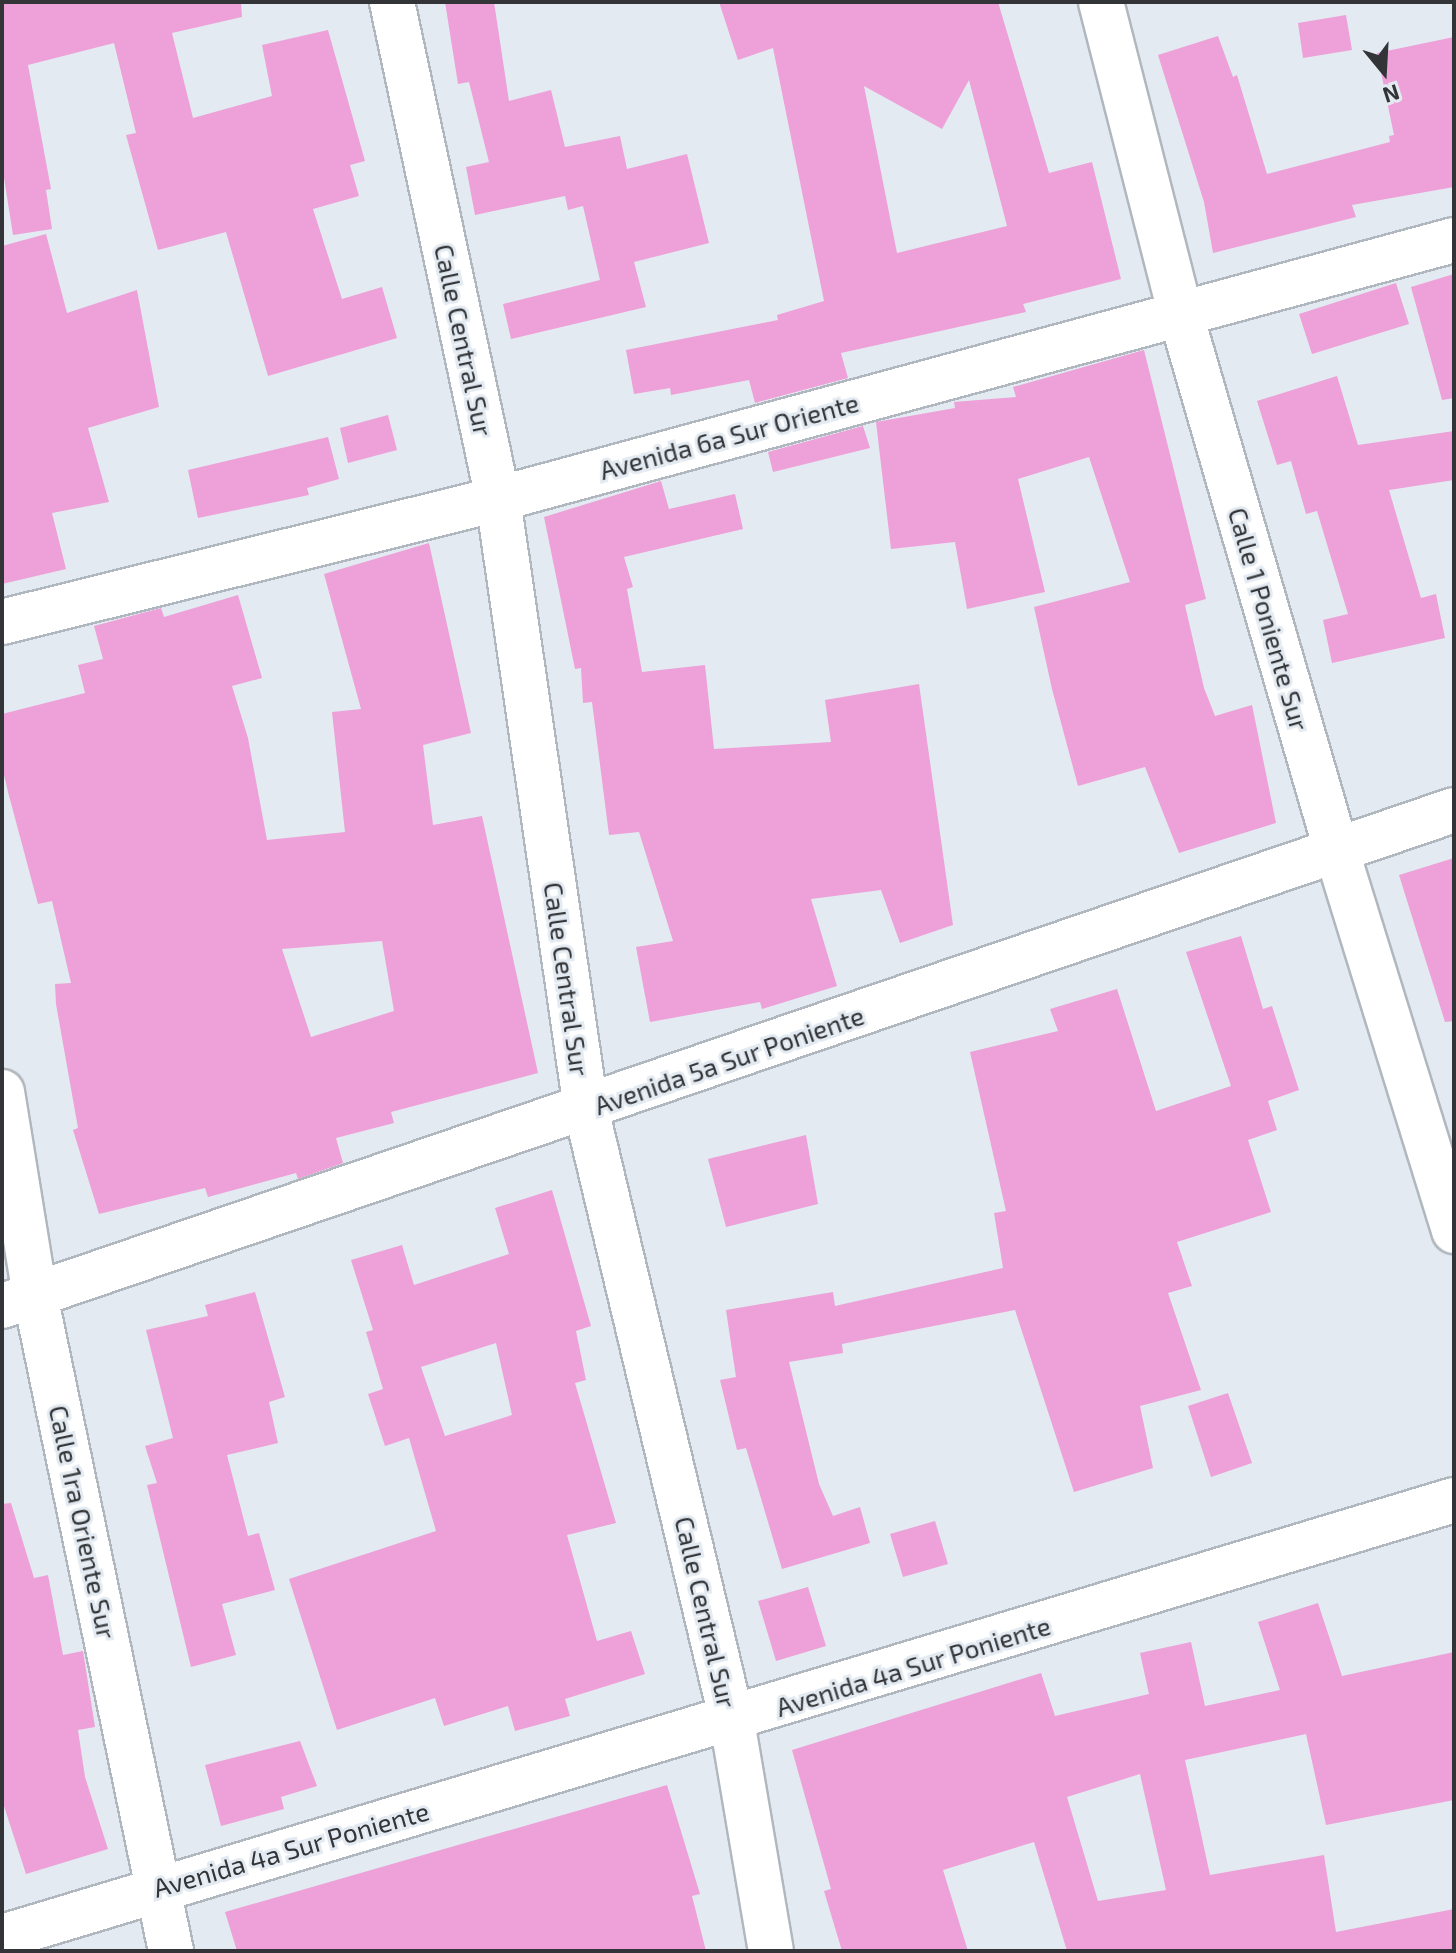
<!DOCTYPE html>
<html>
<head>
<meta charset="utf-8">
<style>
  body { margin:0 }
  #map { position:relative; width:1456px; height:1953px; overflow:hidden; background:#e3eaf1; font-family:"Exo 2",sans-serif }
  div>[style] { position:absolute }
  [style*='--x'] { left:calc(var(--x)*1px); top:calc(var(--y)*1px); width:calc(var(--w)*1px); rotate:calc(var(--a)*1deg) }
  .building>* { inset:0; background:#eda1d8 }
  .roads { filter:drop-shadow(2px 0 #b1b7be) drop-shadow(-2px 0 #b1b7be) drop-shadow(0 2px #b1b7be) drop-shadow(0 -2px #b1b7be) }
  .minor>* { height:44px; margin:-22px; padding:0 22px; transform-origin:22px; border-radius:22px; background:#fff }
  span { translate:-50% -50%; white-space:nowrap; text-align:center; line-height:1.15; -webkit-text-stroke:6px #e3eaf1; paint-order:stroke }
  .street-label { font-size:26px; color:#323437 }
  .frame { position:absolute; inset:0; border:4px solid #323437; pointer-events:none }
  .north { position:absolute; left:1344px; top:32px; width:80px; height:80px; -webkit-text-stroke:6px #e3eaf1; paint-order:stroke; rotate:162deg; font-size:22px; font-weight:700; line-height:32px; text-align:center; color:#323437 }
  .north::after { content:''; display:block; margin:auto; width:28px; height:36px; background:#323437; clip-path:polygon(50% 0,100% 100%,50% 72%,0 100%) }
</style>
</head>
<body>
<div id="map">
  <div class="building">
    <i style="clip-path:polygon(2px 2px,241px 2px,242px 17px,172px 33px,193px 118px,272px 96px,262px 45px,328px 30px,365px 161px,350px 165px,359px 196px,313px 209px,342px 299px,382px 287px,397px 338px,268px 376px,226px 232px,158px 250px,126px 135px,136px 133px,114px 43px,28px 65px,51px 189px,46px 190px,52px 229px,13px 235px,2px 165px)"></i>
    <i style="clip-path:polygon(445px 2px,494px 2px,509px 101px,551px 90px,565px 147px,620px 136px,627px 169px,687px 154px,709px 243px,634px 262px,646px 307px,511px 339px,503px 304px,600px 280px,583px 206px,568px 210px,565px 196px,475px 215px,466px 167px,489px 162px,469px 82px,458px 84px)"></i>
    <i style="clip-path:polygon(evenodd,719px 2px,998px 2px,1049px 173px,1092px 162px,1121px 279px,1023px 304px,1026px 312px,841px 353px,848px 378px,755px 403px,749px 380px,671px 395px,670px 388px,634px 394px,626px 350px,778px 320px,777px 315px,824px 301px,773px 48px,738px 60px,719px 2px,969px 80px,1007px 226px,897px 253px,864px 86px,942px 129px,969px 80px)"></i>
    <i style="clip-path:polygon(1346px 15px,1352px 50px,1303px 58px,1298px 23px)"></i>
    <i style="clip-path:polygon(1218px 36px,1233px 77px,1237px 75px,1267px 174px,1390px 142px,1389px 136px,1394px 135px,1377px 53px,1454px 37px,1454px 187px,1352px 205px,1356px 217px,1213px 253px,1204px 202px,1158px 55px)"></i>
    <i style="clip-path:polygon(46px 234px,67px 313px,137px 290px,159px 407px,88px 428px,109px 502px,52px 513px,66px 569px,2px 584px,2px 246px)"></i>
    <i style="clip-path:polygon(1454px 274px,1454px 398px,1442px 400px,1411px 287px)"></i>
    <i style="clip-path:polygon(1396px 283px,1409px 324px,1312px 354px,1299px 314px)"></i>
    <i style="clip-path:polygon(1144px 350px,1206px 599px,1185px 605px,1204px 688px,1215px 716px,1252px 705px,1276px 823px,1179px 853px,1145px 767px,1078px 786px,1052px 689px,1034px 607px,1130px 582px,1089px 457px,1018px 479px,1045px 592px,967px 609px,955px 542px,891px 549px,876px 422px,955px 408px,954px 402px,1016px 397px,1013px 387px)"></i>
    <i style="clip-path:polygon(1337px 376px,1358px 445px,1454px 431px,1454px 480px,1389px 490px,1421px 598px,1436px 594px,1445px 638px,1332px 663px,1323px 620px,1348px 614px,1317px 511px,1306px 514px,1291px 461px,1277px 465px,1257px 401px)"></i>
    <i style="clip-path:polygon(388px 415px,397px 450px,348px 463px,340px 428px)"></i>
    <i style="clip-path:polygon(863px 426px,870px 448px,773px 472px,768px 452px)"></i>
    <i style="clip-path:polygon(328px 437px,339px 479px,307px 488px,309px 495px,198px 518px,188px 470px)"></i>
    <i style="clip-path:polygon(661px 481px,669px 509px,735px 494px,743px 529px,624px 557px,633px 587px,627px 589px,642px 672px,705px 665px,714px 749px,831px 742px,825px 700px,919px 684px,953px 925px,900px 943px,881px 890px,811px 899px,837px 986px,762px 1009px,760px 1002px,650px 1022px,636px 947px,673px 941px,639px 832px,609px 835px,592px 702px,583px 703px,581px 668px,575px 669px,544px 517px)"></i>
    <i style="clip-path:polygon(evenodd,429px 543px,471px 733px,423px 745px,433px 825px,482px 816px,538px 1073px,391px 1112px,394px 1123px,336px 1138px,343px 1163px,298px 1179px,296px 1173px,208px 1197px,205px 1188px,99px 1214px,73px 1130px,78px 1128px,56px 1004px,55px 984px,71px 983px,52px 901px,38px 904px,8px 792px,2px 766px,2px 714px,85px 693px,78px 665px,103px 659px,94px 626px,161px 608px,164px 617px,238px 595px,262px 678px,232px 686px,248px 738px,267px 840px,345px 832px,332px 712px,361px 709px,324px 574px,429px 543px,382px 941px,394px 1011px,311px 1037px,282px 949px,382px 941px)"></i>
    <i style="clip-path:polygon(1454px 858px,1454px 1021px,1445px 1022px,1399px 875px)"></i>
    <i style="clip-path:polygon(1241px 936px,1263px 1009px,1272px 1006px,1299px 1090px,1268px 1101px,1277px 1130px,1248px 1140px,1271px 1212px,1177px 1242px,1192px 1286px,1168px 1293px,1201px 1390px,1140px 1406px,1153px 1468px,1074px 1492px,1015px 1310px,842px 1344px,843px 1353px,789px 1362px,819px 1484px,833px 1516px,860px 1507px,870px 1543px,782px 1569px,746px 1448px,737px 1450px,720px 1380px,736px 1377px,726px 1310px,833px 1292px,835px 1306px,1003px 1268px,994px 1213px,1006px 1211px,970px 1052px,1058px 1031px,1050px 1009px,1117px 989px,1156px 1111px,1231px 1086px,1186px 952px)"></i>
    <i style="clip-path:polygon(806px 1135px,818px 1204px,726px 1227px,708px 1159px)"></i>
    <i style="clip-path:polygon(evenodd,552px 1190px,591px 1326px,576px 1331px,586px 1380px,575px 1383px,616px 1523px,567px 1535px,597px 1641px,631px 1631px,645px 1674px,565px 1699px,570px 1716px,515px 1731px,508px 1706px,444px 1726px,435px 1698px,337px 1730px,289px 1579px,436px 1531px,409px 1438px,385px 1446px,368px 1394px,383px 1389px,366px 1332px,373px 1330px,351px 1260px,402px 1245px,414px 1285px,509px 1254px,495px 1208px,552px 1190px,496px 1343px,512px 1415px,445px 1436px,421px 1367px,496px 1343px)"></i>
    <i style="clip-path:polygon(255px 1292px,285px 1397px,269px 1402px,278px 1443px,227px 1455px,248px 1536px,259px 1533px,275px 1590px,222px 1604px,236px 1655px,191px 1667px,147px 1485px,157px 1483px,145px 1446px,173px 1438px,146px 1330px,208px 1316px,205px 1305px)"></i>
    <i style="clip-path:polygon(1228px 1393px,1252px 1463px,1211px 1477px,1188px 1406px)"></i>
    <i style="clip-path:polygon(11px 1503px,34px 1578px,48px 1575px,63px 1655px,83px 1651px,95px 1727px,78px 1730px,85px 1777px,108px 1849px,26px 1874px,2px 1800px,2px 1504px)"></i>
    <i style="clip-path:polygon(935px 1521px,948px 1564px,903px 1577px,890px 1534px)"></i>
    <i style="clip-path:polygon(808px 1587px,826px 1646px,776px 1661px,758px 1601px)"></i>
    <i style="clip-path:polygon(evenodd,1318px 1603px,1342px 1676px,1454px 1652px,1454px 1800px,1326px 1825px,1306px 1734px,1185px 1760px,1210px 1875px,1324px 1855px,1336px 1932px,1454px 1909px,1454px 1951px,1067px 1951px,1034px 1842px,943px 1870px,968px 1951px,842px 1951px,824px 1891px,831px 1889px,792px 1750px,1041px 1673px,1055px 1716px,1149px 1694px,1140px 1653px,1191px 1642px,1205px 1706px,1280px 1690px,1258px 1622px,1318px 1603px,1140px 1774px,1166px 1890px,1098px 1901px,1067px 1797px,1140px 1774px)"></i>
    <i style="clip-path:polygon(300px 1741px,317px 1786px,281px 1797px,284px 1809px,221px 1826px,205px 1765px)"></i>
    <i style="clip-path:polygon(667px 1785px,700px 1894px,692px 1896px,706px 1951px,237px 1951px,225px 1912px)"></i>
  </div>
  <div class="roads">
    <div class="minor">
      <i style="--x:392;--y:2;--w:508;--a:77.96"></i>
      <i style="--x:498;--y:499;--w:616;--a:81.79"></i>
      <i style="--x:586;--y:1109;--w:629;--a:76.58"></i>
      <i style="--x:732;--y:1721;--w:233;--a:80.4"></i>
      <i style="--x:1101;--y:2;--w:320;--a:75.7"></i>
      <i style="--x:1180;--y:312;--w:559;--a:73.8"></i>
      <i style="--x:1336;--y:849;--w:400;--a:72.8"></i>
      <i style="--x:2;--y:622;--w:511;--a:-13.93"></i>
      <i style="--x:498;--y:499;--w:990;--a:-15.16"></i>
      <i style="--x:2;--y:1092;--w:206;--a:80.8"></i>
      <i style="--x:35;--y:1295;--w:670;--a:78.29"></i>
      <i style="--x:2;--y:1306;--w:1534;--a:-18.86"></i>
      <i style="--x:2;--y:1937;--w:1516;--a:-16.75"></i>
    </div>
  </div>
  <div class="street-label">
    <span style="left:464px;top:340px;rotate:78deg">Calle Central Sur</span>
    <span style="left:729px;top:436px;rotate:-15deg">Avenida 6a Sur Oriente</span>
    <span style="left:1269px;top:619px;rotate:74deg">Calle 1 Poniente Sur</span>
    <span style="left:567px;top:979px;rotate:82deg">Calle Central Sur</span>
    <span style="left:729px;top:1060px;rotate:-19deg">Avenida 5a Sur Poniente</span>
    <span style="left:83px;top:1522px;rotate:78deg">Calle 1ra Oriente Sur</span>
    <span style="left:706px;top:1612px;rotate:77deg">Calle Central Sur</span>
    <span style="left:913px;top:1666px;rotate:-17deg">Avenida 4a Sur Poniente</span>
    <span style="left:291px;top:1849px;rotate:-16deg">Avenida 4a Sur Poniente</span>
  </div>
  <div class="frame"></div>
  <div class="north">N</div>
</div>
</body>
</html>
